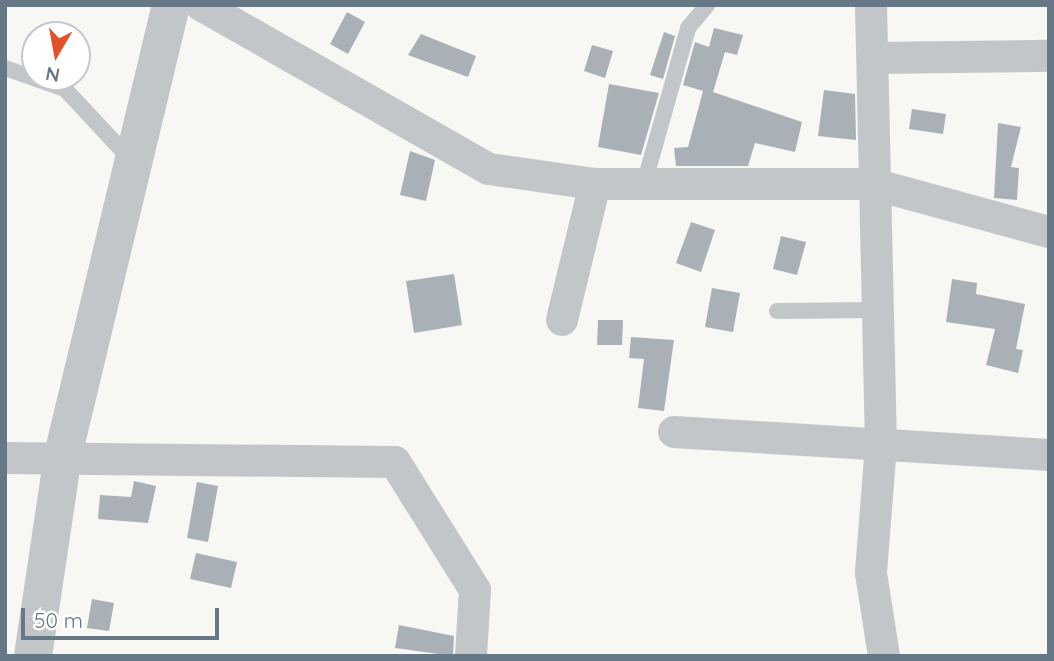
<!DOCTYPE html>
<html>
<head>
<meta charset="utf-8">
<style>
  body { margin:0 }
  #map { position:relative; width:1054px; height:661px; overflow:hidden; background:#f7f7f4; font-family:Quicksand,sans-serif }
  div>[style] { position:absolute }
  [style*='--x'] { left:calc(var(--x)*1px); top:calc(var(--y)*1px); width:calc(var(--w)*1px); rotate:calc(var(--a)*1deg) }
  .building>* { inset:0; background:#a9b1b7 }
  .service>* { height:16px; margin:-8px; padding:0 8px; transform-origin:8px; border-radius:8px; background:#c2c6c9 }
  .minor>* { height:32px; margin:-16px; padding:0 16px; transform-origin:16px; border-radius:16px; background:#c2c6c9 }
  .tertiary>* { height:38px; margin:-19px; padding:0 19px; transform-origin:19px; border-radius:19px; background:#c2c6c9 }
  span { translate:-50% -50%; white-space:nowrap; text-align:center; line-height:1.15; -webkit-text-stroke:7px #fff; paint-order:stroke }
  .frame { position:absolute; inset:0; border:7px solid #667785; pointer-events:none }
  .north { position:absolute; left:21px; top:21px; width:70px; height:70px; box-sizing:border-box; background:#fff; border:2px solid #c2c9ce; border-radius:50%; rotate:190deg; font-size:19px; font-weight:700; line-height:28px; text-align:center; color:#667785 }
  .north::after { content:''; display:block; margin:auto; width:24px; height:32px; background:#e25228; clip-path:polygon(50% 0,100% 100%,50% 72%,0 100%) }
  .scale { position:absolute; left:21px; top:608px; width:198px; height:32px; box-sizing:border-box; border:4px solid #667785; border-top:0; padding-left:9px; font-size:21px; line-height:24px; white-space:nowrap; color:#667785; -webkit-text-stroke:5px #fff; paint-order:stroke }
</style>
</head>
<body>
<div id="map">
  <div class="building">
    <i style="clip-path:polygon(347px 12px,365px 22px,348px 54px,330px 44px)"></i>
    <i style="clip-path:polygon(714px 28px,743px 35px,737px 55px,725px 52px,713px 92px,802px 122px,795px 152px,755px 143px,748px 166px,676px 166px,674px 148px,688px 147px,703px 91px,683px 85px,695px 42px,709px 47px)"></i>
    <i style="clip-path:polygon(664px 32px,675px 36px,663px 79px,650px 75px)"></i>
    <i style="clip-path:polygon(421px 34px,476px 56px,468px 77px,408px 55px)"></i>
    <i style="clip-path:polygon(592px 45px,613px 51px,605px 78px,584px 71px)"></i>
    <i style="clip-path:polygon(609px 84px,659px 93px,641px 155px,598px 147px)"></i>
    <i style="clip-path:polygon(824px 90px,855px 94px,856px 140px,818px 136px)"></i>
    <i style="clip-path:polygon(912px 109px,946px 114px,943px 134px,909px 129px)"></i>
    <i style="clip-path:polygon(998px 123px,1021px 127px,1011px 167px,1019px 168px,1017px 200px,994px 198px)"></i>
    <i style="clip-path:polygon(410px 151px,435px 160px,426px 201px,400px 195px)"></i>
    <i style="clip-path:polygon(691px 222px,715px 230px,701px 272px,676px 263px)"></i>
    <i style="clip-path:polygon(781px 236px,806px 242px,797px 275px,773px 269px)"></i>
    <i style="clip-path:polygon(454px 274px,462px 325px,414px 333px,406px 281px)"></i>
    <i style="clip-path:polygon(952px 279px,977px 283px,976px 294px,1025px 304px,1016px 349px,1023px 350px,1018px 373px,986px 365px,995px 329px,946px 322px)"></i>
    <i style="clip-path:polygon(712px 288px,740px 293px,733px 332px,705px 327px)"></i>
    <i style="clip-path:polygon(598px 320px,623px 320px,622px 345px,597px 345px)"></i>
    <i style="clip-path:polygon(631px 337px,674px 340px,664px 411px,638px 408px,644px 359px,629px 358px)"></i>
    <i style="clip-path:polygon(134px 481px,156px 486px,148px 523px,98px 519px,100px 495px,131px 497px)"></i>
    <i style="clip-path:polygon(197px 482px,218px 486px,208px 542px,187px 538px)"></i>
    <i style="clip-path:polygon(196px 553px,237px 562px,231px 588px,190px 579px)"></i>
    <i style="clip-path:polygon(92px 599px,114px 603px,109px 631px,87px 628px)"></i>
    <i style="clip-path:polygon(399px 625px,454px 636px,453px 656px,395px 648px)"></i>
  </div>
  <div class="service">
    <i style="--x:5;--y:68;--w:64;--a:19.3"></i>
    <i style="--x:65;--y:89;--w:98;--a:47.1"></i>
    <i style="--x:644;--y:184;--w:162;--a:-74.2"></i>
    <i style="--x:688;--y:28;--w:30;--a:-50"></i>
    <i style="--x:777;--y:311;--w:102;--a:-0.6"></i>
  </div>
  <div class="minor">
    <i style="--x:201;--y:5;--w:331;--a:29.7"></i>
    <i style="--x:489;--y:169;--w:107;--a:8.1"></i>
    <i style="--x:595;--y:184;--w:278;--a:0"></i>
    <i style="--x:873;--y:184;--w:182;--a:15.3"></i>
    <i style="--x:871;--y:5;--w:440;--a:88.7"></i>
    <i style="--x:881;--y:445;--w:128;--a:94.5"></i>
    <i style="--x:871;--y:573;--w:84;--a:81.1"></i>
    <i style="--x:874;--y:58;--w:175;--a:-0.7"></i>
    <i style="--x:562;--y:320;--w:140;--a:-76.4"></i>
    <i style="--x:674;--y:432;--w:376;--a:3.5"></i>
    <i style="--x:5;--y:458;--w:390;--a:0.6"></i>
    <i style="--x:395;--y:462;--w:151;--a:58"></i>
    <i style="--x:475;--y:590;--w:66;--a:93.5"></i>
  </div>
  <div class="tertiary">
    <i style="--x:33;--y:656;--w:203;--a:-81.5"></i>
    <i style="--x:63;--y:455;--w:463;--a:-76.5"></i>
  </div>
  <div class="frame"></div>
  <div class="north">N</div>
  <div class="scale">50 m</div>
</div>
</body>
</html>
